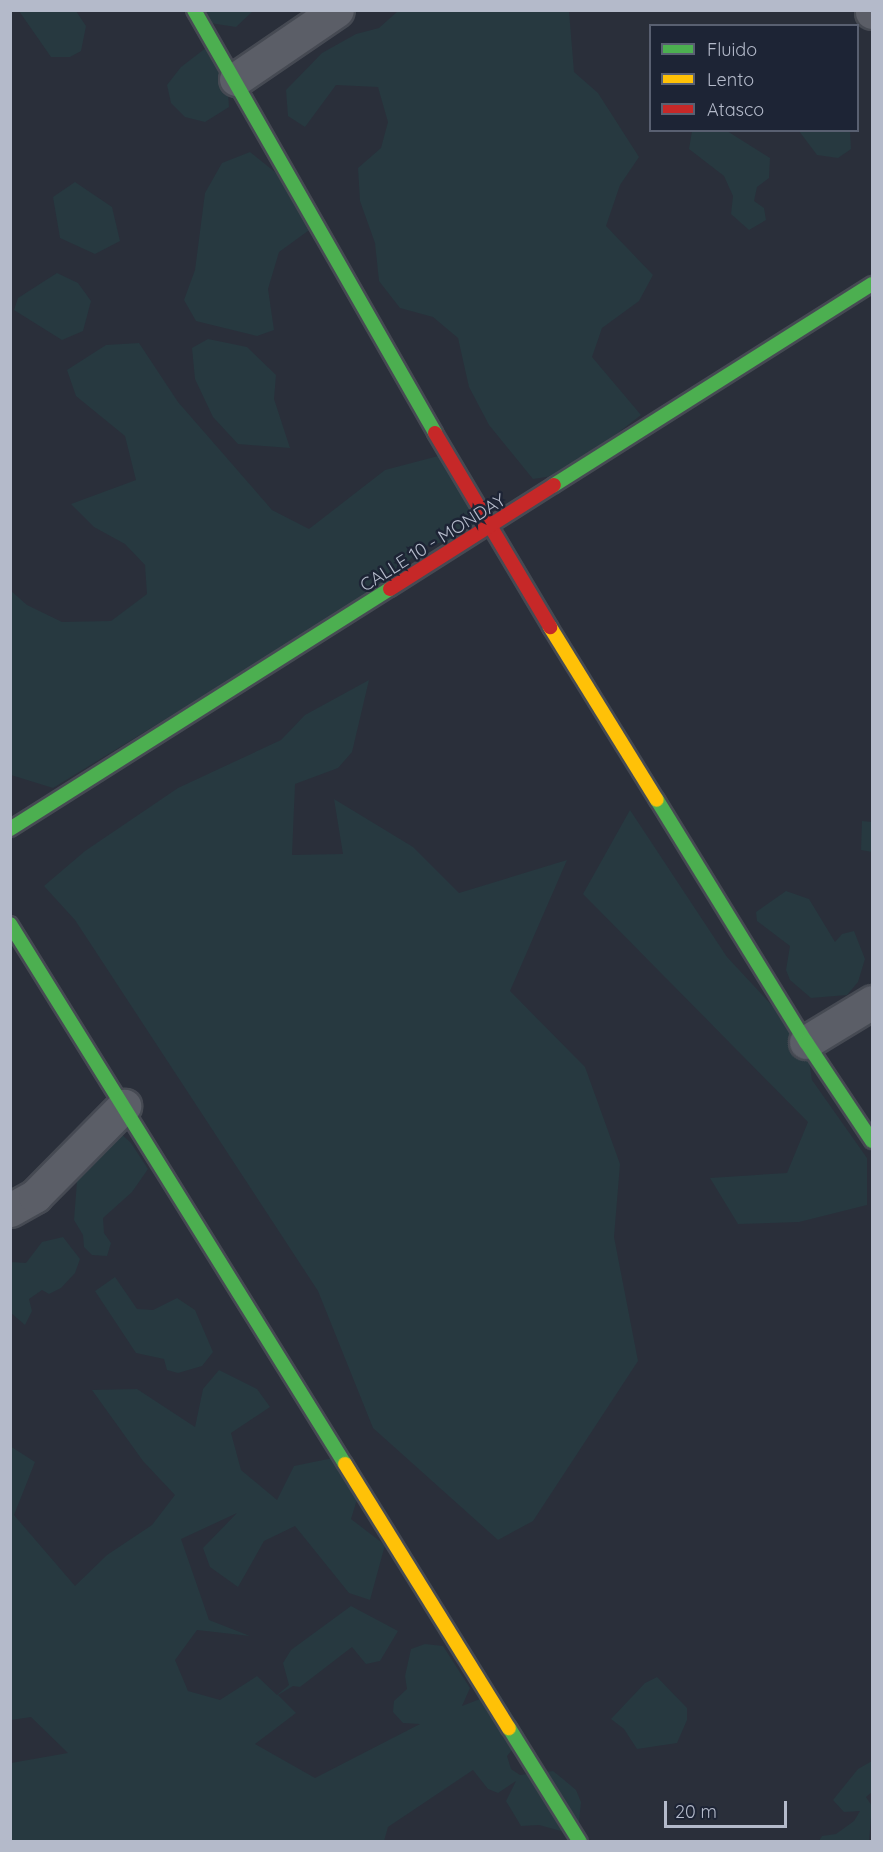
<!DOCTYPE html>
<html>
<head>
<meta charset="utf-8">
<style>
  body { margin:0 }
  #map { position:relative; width:883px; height:1852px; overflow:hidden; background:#2a2f3a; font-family:Quicksand,sans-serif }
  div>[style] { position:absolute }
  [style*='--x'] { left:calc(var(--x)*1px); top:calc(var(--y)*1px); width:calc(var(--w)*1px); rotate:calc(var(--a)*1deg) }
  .green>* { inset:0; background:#273940 }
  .roads { filter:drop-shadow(2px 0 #464a53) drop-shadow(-2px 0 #464a53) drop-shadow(0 2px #464a53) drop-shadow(0 -2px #464a53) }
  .street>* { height:33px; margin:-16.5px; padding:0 16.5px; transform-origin:16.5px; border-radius:16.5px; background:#5b5e67 }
  .fast>* { height:14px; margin:-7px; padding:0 7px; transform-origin:7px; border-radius:7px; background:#4caf50 }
  .slow>* { height:14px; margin:-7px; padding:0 7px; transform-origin:7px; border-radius:7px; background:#ffc107 }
  .jam>* { height:14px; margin:-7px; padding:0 7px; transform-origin:7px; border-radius:7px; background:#c62828 }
  span { translate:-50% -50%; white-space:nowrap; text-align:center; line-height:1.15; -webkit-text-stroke:5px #1d2435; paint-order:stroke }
  .street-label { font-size:18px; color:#b4baca }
  .frame { position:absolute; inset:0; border:12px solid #b4baca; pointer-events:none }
  .legend { position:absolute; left:649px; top:24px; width:210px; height:108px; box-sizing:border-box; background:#1d2435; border:2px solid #596071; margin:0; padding:8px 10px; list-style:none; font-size:18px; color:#b4baca }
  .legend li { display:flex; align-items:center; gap:12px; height:30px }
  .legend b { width:30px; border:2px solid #596071 }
  .scale { position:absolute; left:664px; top:1801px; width:123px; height:27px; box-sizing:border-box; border:3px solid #b4baca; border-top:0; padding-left:8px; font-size:18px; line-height:21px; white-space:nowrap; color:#b4baca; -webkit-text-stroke:4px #1d2435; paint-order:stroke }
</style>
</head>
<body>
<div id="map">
  <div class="green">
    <i style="clip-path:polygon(19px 11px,76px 11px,86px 26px,81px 51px,70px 57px,51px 57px)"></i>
    <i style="clip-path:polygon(202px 11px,253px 11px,236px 27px,210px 23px)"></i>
    <i style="clip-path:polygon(398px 11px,569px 11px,574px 72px,598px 93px,639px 157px,620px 185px,606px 226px,653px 275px,639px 301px,602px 328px,592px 357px,641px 415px,565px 474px,533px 479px,489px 425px,469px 387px,458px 338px,433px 317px,400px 308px,379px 281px,375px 243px,360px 201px,358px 168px,381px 148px,388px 122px,378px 87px,336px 85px,305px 127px,288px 116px,286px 90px,322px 53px,356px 34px,379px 28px)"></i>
    <i style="clip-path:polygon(207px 47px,227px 80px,229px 107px,205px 122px,185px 117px,171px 103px,167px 85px,181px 67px)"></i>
    <i style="clip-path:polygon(727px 131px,770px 158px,769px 178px,757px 187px,754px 201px,764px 208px,766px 220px,749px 230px,731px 214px,733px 196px,724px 176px,689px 149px,692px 131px)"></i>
    <i style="clip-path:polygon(799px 131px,850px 131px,851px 149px,838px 158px,817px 155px)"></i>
    <i style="clip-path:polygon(250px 152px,285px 180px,312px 228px,279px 252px,268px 289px,274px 330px,257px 336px,196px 321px,184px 300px,195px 270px,205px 193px,222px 163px)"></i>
    <i style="clip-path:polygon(75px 182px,112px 207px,120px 241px,95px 254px,60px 238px,53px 197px)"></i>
    <i style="clip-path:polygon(57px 273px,78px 283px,91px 301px,83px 331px,62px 340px,14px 310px,18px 298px)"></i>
    <i style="clip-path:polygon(208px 339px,247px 347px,276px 375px,274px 399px,290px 448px,238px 444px,213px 417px,195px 379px,192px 348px)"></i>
    <i style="clip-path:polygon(139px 343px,178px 402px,272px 510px,309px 529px,385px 470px,442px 455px,483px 512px,462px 538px,425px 546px,375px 591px,53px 788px,11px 775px,10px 590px,27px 605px,62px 622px,111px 621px,147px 594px,145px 565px,125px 544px,94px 527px,71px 504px,136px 480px,125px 436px,76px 396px,67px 370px,106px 345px)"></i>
    <i style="clip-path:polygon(369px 680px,352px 752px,338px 768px,295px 784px,292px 855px,343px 854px,334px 799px,413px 847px,459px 893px,567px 860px,510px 991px,585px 1067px,620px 1164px,614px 1237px,638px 1361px,533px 1521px,498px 1540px,373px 1428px,318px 1291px,75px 920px,44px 886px,85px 851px,178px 788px,281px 740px,305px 715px)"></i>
    <i style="clip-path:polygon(630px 810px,727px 957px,806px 1042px,812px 1080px,867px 1158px,867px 1205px,799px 1222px,738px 1224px,710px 1178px,787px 1173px,808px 1122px,583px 894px)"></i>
    <i style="clip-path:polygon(862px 821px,872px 822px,872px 852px,861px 850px)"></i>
    <i style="clip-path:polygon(786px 891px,809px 899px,835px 942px,842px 934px,854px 931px,865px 959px,858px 982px,847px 995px,811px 998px,790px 980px,786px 970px,790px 946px,757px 921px,756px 912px)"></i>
    <i style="clip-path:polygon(104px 1118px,131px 1143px,148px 1169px,132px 1192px,103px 1218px,104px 1233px,111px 1243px,107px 1256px,92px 1255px,84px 1247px,83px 1235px,74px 1220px,77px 1181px)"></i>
    <i style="clip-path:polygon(63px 1237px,80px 1259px,75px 1273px,61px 1288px,49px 1294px,42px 1290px,29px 1299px,32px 1311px,25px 1325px,11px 1313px,11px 1262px,26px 1263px,42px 1242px)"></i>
    <i style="clip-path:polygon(115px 1277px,137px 1309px,153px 1310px,177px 1298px,195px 1310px,213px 1352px,202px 1366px,178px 1373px,167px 1370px,164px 1359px,136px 1353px,95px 1291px)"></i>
    <i style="clip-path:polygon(219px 1370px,257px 1389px,270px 1407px,231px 1433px,241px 1470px,277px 1500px,294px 1466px,333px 1458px,359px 1493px,351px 1519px,385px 1545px,370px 1600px,349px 1593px,295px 1526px,264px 1541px,238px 1587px,210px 1567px,203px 1548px,237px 1513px,181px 1539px,209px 1620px,250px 1636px,197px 1630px,175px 1660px,188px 1691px,220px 1700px,257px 1676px,277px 1695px,289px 1685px,283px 1663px,291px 1650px,351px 1606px,398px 1631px,380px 1661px,366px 1664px,352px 1647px,300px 1687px,293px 1686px,278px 1695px,296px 1713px,255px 1744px,315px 1778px,420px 1724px,403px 1723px,393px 1712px,394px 1701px,407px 1689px,405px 1676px,411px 1649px,425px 1644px,443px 1646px,470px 1688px,462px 1706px,498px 1692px,525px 1735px,507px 1756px,511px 1769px,520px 1775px,553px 1771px,563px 1779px,576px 1790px,581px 1802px,579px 1822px,561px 1831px,539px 1825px,521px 1826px,506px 1801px,516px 1781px,498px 1793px,488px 1789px,473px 1770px,388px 1827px,384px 1841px,11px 1841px,11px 1763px,68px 1753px,31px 1717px,11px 1720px,10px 1446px,35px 1462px,14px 1515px,75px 1586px,107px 1555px,152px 1525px,175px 1495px,143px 1461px,92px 1390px,137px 1389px,195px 1427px,203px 1389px)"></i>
    <i style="clip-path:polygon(657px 1677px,687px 1708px,687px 1720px,677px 1743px,637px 1749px,624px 1729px,611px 1719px,645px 1683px)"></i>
    <i style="clip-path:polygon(872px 1761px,872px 1792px,866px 1797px,872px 1806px,869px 1841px,819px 1841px,822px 1836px,836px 1834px,854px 1821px,860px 1811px,844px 1812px,833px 1800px,858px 1769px)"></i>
  </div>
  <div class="roads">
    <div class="street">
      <i style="--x:872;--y:10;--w:2;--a:90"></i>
      <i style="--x:236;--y:79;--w:122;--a:-34.3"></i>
      <i style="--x:806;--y:1042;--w:77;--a:-31.2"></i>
      <i style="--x:10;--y:1210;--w:29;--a:-29"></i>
      <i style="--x:35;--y:1196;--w:127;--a:-45.3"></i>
    </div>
    <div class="fast">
      <i style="--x:194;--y:10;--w:487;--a:60.3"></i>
      <i style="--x:554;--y:485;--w:376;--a:-32.3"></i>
      <i style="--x:657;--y:800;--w:284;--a:58.4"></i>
      <i style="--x:806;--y:1042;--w:119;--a:56.3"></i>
      <i style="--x:10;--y:829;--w:449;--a:-32.3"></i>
      <i style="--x:10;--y:924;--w:635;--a:58.19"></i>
      <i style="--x:509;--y:1728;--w:134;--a:58.1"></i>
    </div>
    <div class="slow">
      <i style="--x:550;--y:627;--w:203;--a:58.3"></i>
      <i style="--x:345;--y:1464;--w:311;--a:58.2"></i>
    </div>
    <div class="jam">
      <i style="--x:435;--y:433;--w:226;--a:59.3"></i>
      <i style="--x:390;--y:589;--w:194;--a:-32.4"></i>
    </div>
  </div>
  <div class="street-label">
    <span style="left:433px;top:543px;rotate:-32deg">CALLE 10 - MONDAY</span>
  </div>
  <div class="frame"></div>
  <ul class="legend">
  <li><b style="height:8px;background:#4caf50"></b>Fluido</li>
  <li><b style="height:8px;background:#ffc107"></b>Lento</li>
  <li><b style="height:8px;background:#c62828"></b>Atasco</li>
  </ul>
  <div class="scale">20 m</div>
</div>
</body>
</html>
